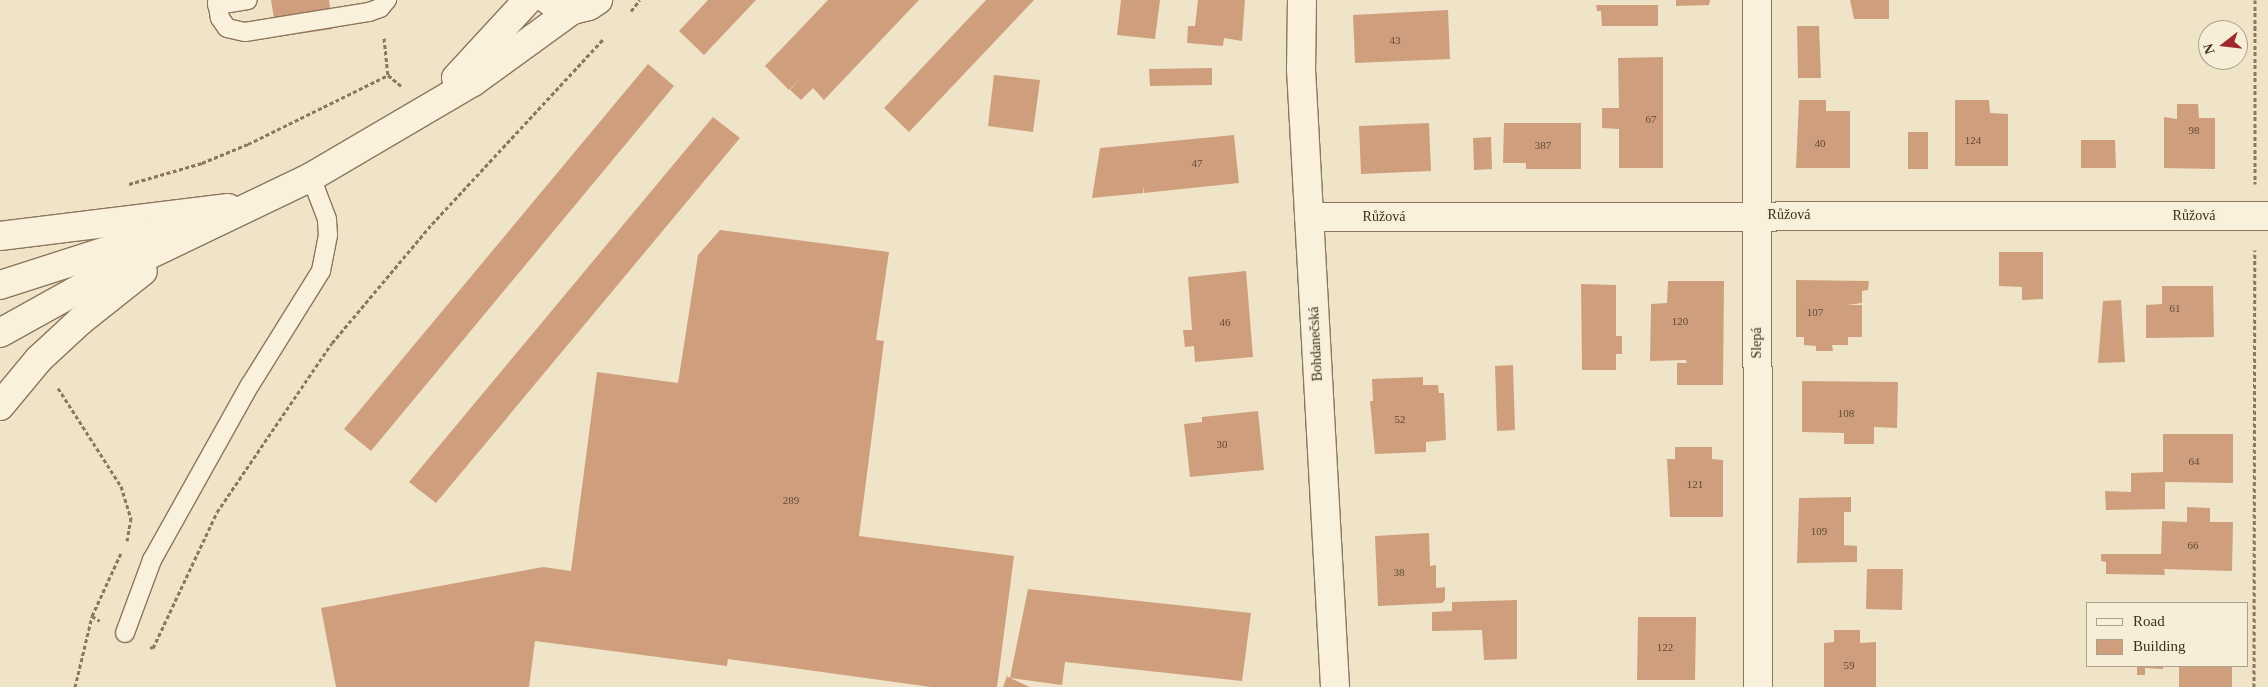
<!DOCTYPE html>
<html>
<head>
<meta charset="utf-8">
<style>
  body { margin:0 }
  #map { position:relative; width:2268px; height:687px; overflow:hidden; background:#f0e4c8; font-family:"Times New Roman",serif }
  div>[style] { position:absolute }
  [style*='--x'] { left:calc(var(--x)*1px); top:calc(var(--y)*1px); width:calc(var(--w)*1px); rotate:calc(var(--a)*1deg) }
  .building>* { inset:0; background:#cf9f7d }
  .path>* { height:3px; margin-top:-1.5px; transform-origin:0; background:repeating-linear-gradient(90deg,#8d765c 0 4px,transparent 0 6.5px) }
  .roads { filter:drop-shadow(1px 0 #8d765c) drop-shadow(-1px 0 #8d765c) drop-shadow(0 1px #8d765c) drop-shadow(0 -1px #8d765c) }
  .lane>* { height:18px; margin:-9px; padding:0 9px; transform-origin:9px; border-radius:9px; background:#faf1dc }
  .street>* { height:28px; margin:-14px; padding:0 14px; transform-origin:14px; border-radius:14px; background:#faf1dc }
  .secondary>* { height:28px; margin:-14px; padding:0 14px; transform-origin:14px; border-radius:14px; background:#faf1dc }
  span { translate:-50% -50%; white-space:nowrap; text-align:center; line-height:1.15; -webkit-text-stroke:4px #f7eed8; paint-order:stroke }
  .number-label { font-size:11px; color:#624a37 }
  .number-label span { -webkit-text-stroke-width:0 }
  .street-label { font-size:14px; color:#3d2e20 }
  .legend { position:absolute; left:2086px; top:602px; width:162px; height:65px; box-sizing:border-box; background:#f7eed8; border:1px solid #ada18e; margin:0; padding:6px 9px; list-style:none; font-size:15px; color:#3d2e20 }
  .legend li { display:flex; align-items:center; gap:10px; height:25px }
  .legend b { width:25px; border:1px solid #ada18e }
  .north { position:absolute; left:2198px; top:20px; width:50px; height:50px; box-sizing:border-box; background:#f7eed8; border:1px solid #ada18e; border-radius:50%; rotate:254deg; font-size:14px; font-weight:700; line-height:20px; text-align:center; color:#3d2e20 }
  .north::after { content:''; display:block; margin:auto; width:18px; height:22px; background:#9e2a2b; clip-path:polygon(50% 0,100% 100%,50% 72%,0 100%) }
</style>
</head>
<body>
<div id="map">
  <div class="building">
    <i style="clip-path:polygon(271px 0,329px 0,333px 29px,277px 37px)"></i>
    <i style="clip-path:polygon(708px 0,756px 0,704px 55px,679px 31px)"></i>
    <i style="clip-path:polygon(828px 0,919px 0,824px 100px,813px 88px,801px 100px,790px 90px,803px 76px,789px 90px,765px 66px)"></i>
    <i style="clip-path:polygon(986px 0,1034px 0,909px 132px,884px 108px)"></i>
    <i style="clip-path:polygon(1121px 0,1160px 0,1155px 39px,1117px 35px)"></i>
    <i style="clip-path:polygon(1198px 0,1245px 0,1242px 41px,1224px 38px,1223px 46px,1187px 43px,1188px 26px,1195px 26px)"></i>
    <i style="clip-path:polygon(1676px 0,1710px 0,1709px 5px,1676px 6px)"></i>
    <i style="clip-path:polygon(1850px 0,1889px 0,1889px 19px,1854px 19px)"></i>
    <i style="clip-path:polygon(1596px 5px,1658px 5px,1658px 26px,1602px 26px,1601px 11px,1597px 11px)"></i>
    <i style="clip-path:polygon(1448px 10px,1450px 59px,1355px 63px,1353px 15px)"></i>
    <i style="clip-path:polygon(1797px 26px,1819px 26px,1821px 78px,1798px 78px)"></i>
    <i style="clip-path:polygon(1663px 57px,1663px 168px,1619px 168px,1619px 129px,1602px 128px,1602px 108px,1619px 108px,1618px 58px)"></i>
    <i style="clip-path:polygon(648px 64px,674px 86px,371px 451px,344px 429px)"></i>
    <i style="clip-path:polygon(1212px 68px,1212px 85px,1150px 86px,1149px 69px)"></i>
    <i style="clip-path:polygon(994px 75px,1040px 80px,1033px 132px,988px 126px)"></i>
    <i style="clip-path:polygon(1799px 100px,1826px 100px,1826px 111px,1850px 111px,1850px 168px,1796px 168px)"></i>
    <i style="clip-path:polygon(1955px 100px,1989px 100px,1990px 113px,2008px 114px,2008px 166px,1955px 166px)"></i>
    <i style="clip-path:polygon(2177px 104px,2198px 104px,2199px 118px,2215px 118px,2215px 169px,2164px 168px,2164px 117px,2177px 119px)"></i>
    <i style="clip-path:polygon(713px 117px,740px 138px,436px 503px,409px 482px)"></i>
    <i style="clip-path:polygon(1429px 123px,1431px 171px,1361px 174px,1359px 126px)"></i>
    <i style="clip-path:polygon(1504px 123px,1581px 123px,1581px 169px,1526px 169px,1526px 163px,1503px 163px)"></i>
    <i style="clip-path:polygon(1908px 132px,1928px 132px,1928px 169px,1908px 169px)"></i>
    <i style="clip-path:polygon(1234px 135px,1239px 183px,1144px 193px,1143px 186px,1143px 193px,1092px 198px,1100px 148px)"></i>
    <i style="clip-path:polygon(1491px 137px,1492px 169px,1474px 170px,1473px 138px)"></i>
    <i style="clip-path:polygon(2081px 140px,2115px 140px,2116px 168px,2081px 168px)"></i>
    <i style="clip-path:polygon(720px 230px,889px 252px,876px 340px,884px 341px,859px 536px,1014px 556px,997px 687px,931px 687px,728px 659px,727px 666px,535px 641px,529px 687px,336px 687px,321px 608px,543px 567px,571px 571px,597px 372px,678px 383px,698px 255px)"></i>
    <i style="clip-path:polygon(1999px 252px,2043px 252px,2043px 299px,2022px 300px,2022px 287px,1999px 286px)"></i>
    <i style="clip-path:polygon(1246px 271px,1253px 357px,1195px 362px,1194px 346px,1185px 347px,1183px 330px,1192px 330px,1188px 277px)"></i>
    <i style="clip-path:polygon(1796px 280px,1869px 281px,1868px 290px,1862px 291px,1862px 303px,1847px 305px,1862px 305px,1862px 337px,1848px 337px,1848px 345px,1832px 345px,1833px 351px,1816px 351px,1816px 346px,1804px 345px,1804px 337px,1796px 337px)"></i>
    <i style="clip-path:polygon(1668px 281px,1724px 281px,1723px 385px,1677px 385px,1677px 363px,1687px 363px,1686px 360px,1650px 361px,1651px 304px,1667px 303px)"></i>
    <i style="clip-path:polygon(1581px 284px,1616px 285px,1616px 336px,1622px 336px,1622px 354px,1616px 354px,1616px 370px,1582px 370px)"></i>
    <i style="clip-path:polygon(2162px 286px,2213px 286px,2214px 337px,2146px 338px,2146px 305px,2162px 304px)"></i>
    <i style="clip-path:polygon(2121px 300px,2125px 362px,2098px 363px,2103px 301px)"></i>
    <i style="clip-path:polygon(1513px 365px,1515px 430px,1497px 431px,1495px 366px)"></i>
    <i style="clip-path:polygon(1423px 377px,1423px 385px,1438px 385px,1439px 393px,1444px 393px,1446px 440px,1426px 442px,1426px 452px,1375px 454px,1370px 401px,1373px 401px,1372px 379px)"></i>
    <i style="clip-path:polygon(1802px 381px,1898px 382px,1897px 428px,1874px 427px,1874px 444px,1844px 444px,1844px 433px,1802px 432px)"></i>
    <i style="clip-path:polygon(1258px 411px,1264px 470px,1190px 477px,1184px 424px,1202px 422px,1202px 417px)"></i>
    <i style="clip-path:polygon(2163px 434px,2233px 434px,2233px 483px,2165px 482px,2165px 509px,2106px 510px,2105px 491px,2131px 492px,2131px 473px,2163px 472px)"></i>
    <i style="clip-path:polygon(1675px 447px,1712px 447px,1712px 459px,1723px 460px,1723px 517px,1670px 517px,1667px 459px,1675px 459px)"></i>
    <i style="clip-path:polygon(1851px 497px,1851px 512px,1844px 512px,1844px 545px,1857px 546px,1857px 562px,1797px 563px,1799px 498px)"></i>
    <i style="clip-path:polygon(2187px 507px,2210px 508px,2210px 522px,2233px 522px,2232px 571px,2164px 569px,2165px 575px,2106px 574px,2106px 562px,2101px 561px,2101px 554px,2161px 554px,2162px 521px,2187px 522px)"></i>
    <i style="clip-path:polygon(1429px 533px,1430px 566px,1436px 565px,1436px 588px,1445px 587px,1445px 600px,1442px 603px,1378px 606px,1375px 536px)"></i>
    <i style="clip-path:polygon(1867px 569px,1903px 569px,1902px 610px,1866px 609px)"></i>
    <i style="clip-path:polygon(1028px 589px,1251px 613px,1242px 681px,1065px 662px,1062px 685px,1010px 678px,1030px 687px,1003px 687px,1007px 676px,1010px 678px)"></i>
    <i style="clip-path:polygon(1517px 600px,1517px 659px,1484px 660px,1482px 630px,1432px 631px,1432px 612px,1452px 611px,1452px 602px)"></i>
    <i style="clip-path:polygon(1638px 617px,1696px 617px,1695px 680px,1637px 680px)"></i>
    <i style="clip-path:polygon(1834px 630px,1860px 630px,1860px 643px,1876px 642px,1876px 687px,1824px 687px,1824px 643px,1834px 642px)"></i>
    <i style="clip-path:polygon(2137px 666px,2163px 666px,2163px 669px,2145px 668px,2145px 675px,2137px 675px)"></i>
    <i style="clip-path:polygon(2179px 666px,2232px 666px,2232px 687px,2179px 687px)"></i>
  </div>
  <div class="path">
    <i style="--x:2255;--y:0;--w:184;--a:90"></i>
    <i style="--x:631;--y:11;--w:14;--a:-51"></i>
    <i style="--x:384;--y:38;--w:37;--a:84"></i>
    <i style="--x:129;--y:184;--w:76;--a:-16"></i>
    <i style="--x:202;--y:163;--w:50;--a:-22.4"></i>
    <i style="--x:248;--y:144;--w:156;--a:-26.2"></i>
    <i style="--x:388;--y:75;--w:17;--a:40"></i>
    <i style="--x:58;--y:388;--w:117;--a:57.3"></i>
    <i style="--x:121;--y:486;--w:34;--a:73"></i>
    <i style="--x:131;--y:518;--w:23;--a:100"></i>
    <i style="--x:92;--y:616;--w:69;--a:-65.3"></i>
    <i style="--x:150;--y:647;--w:3;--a:18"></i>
    <i style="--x:153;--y:648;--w:150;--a:-64.8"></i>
    <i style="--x:217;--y:512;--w:204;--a:-55.8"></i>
    <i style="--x:332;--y:343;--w:155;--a:-50"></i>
    <i style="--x:432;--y:224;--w:253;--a:-47.2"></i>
    <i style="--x:75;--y:687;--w:73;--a:-76.5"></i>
    <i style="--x:92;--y:616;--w:9;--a:32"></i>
    <i style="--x:2254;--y:687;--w:437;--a:-89.9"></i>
  </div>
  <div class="roads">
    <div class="lane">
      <i style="--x:217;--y:0;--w:18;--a:81"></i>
      <i style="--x:220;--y:18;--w:12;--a:55"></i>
      <i style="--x:227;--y:28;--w:18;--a:13"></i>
      <i style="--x:245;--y:32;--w:126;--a:-9.2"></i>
      <i style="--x:369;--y:12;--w:12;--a:-20"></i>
      <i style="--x:380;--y:8;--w:11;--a:-49"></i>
      <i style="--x:217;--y:5;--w:31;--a:-9"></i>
      <i style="--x:125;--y:633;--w:78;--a:-69.7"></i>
      <i style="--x:152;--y:560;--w:201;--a:-60.8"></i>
      <i style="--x:250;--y:385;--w:134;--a:-58.1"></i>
      <i style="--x:321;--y:271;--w:37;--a:-79"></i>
      <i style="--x:328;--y:235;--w:16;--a:-94"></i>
      <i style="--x:327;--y:219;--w:45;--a:-110.9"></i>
    </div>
    <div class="street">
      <i style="--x:1302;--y:0;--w:69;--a:90.8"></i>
      <i style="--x:1301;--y:69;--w:619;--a:86.85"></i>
      <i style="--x:1757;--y:0;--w:686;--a:89.92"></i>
      <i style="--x:1309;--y:217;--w:959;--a:-0.06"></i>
    </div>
    <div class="secondary">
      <i style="--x:548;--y:0;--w:11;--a:34"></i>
      <i style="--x:557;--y:6;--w:16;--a:15"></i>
      <i style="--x:572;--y:10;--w:17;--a:-13"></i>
      <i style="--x:589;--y:6;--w:11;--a:-34"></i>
      <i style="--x:456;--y:78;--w:106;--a:-47.3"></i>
      <i style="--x:0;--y:236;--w:230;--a:-7"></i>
      <i style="--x:0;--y:285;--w:170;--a:-17.8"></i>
      <i style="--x:0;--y:333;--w:103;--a:-29.1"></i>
      <i style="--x:90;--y:283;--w:245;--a:-25.6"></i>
      <i style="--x:311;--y:177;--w:188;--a:-30.4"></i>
      <i style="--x:473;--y:82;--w:122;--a:-36"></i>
      <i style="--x:0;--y:406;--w:61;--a:-50.3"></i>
      <i style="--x:39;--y:359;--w:56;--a:-42.8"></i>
      <i style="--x:80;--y:321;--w:80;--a:-38.4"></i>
    </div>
  </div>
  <div class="number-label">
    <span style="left:1395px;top:40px">43</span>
    <span style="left:1651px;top:119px">67</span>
    <span style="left:2194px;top:130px">98</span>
    <span style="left:1973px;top:140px">124</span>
    <span style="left:1820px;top:143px">40</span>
    <span style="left:1543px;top:145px">387</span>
    <span style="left:1197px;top:163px">47</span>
    <span style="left:2175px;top:308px">61</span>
    <span style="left:1815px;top:312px">107</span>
    <span style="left:1680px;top:321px">120</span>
    <span style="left:1225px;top:322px">46</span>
    <span style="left:1846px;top:413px">108</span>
    <span style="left:1400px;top:419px">52</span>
    <span style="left:1222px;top:444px">30</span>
    <span style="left:2194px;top:461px">64</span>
    <span style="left:1695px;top:484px">121</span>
    <span style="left:791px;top:500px">289</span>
    <span style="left:1819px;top:531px">109</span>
    <span style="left:2193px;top:545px">66</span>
    <span style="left:1399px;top:572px">38</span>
    <span style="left:1665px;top:647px">122</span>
    <span style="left:1849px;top:665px">59</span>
  </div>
  <div class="street-label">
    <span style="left:1789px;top:215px">Růžová</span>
    <span style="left:2194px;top:216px">Růžová</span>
    <span style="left:1384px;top:217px">Růžová</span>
    <span style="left:1757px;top:343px;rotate:-90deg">Slepá</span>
    <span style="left:1316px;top:344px;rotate:-93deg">Bohdanečská</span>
  </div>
  <ul class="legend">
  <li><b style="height:6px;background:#faf1dc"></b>Road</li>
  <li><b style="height:14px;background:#cf9f7d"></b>Building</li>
  </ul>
  <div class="north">N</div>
</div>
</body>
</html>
